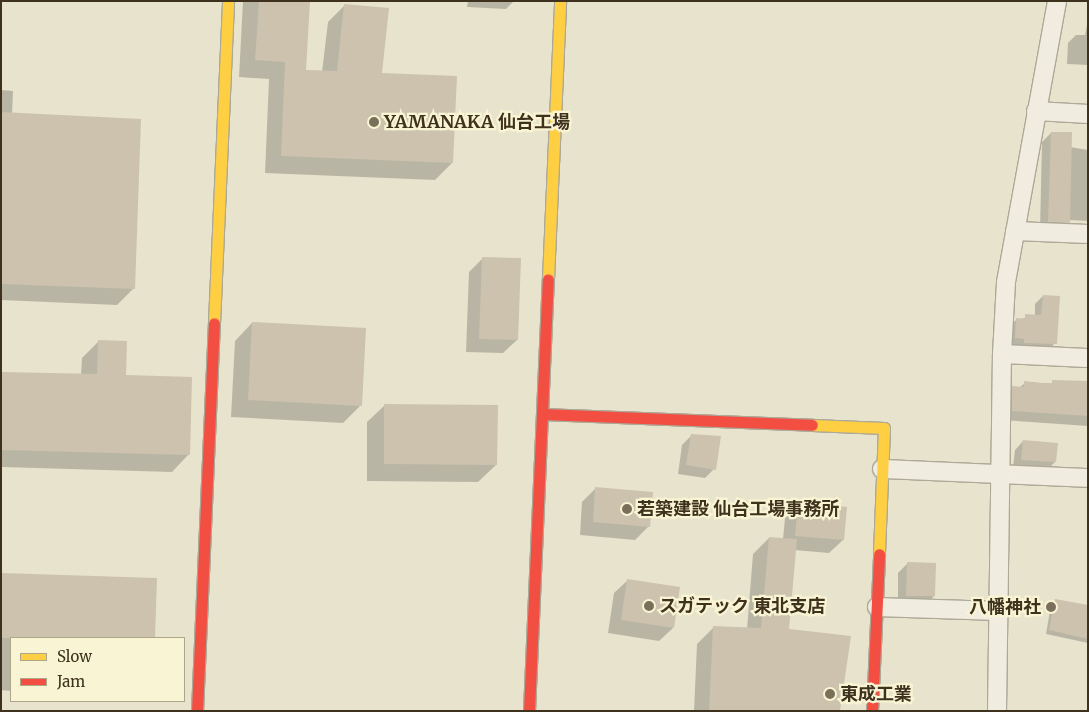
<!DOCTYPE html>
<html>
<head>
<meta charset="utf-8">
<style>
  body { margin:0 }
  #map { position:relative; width:1089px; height:712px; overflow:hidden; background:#e8e3cd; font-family:Merriweather,"Noto Sans JP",serif }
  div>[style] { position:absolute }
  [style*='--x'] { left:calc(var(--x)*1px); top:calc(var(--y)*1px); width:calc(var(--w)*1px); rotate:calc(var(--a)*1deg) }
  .shadow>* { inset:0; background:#0003 }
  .building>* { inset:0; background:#ccc2ae }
  .roads { filter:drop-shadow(1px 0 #ada897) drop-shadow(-1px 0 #ada897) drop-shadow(0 1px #ada897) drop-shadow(0 -1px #ada897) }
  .street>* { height:18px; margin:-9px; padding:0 9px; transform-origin:9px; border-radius:9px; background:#f0ede0 }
  .slow>* { height:11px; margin:-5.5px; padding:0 5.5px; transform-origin:5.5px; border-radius:5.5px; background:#ffcf43 }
  .jam>* { height:11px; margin:-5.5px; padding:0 5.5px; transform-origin:5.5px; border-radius:5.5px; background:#f24e42 }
  .dots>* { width:14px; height:14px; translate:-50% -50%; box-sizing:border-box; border:2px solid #f9f4d3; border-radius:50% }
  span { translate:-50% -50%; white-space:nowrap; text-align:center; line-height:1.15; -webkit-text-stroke:4.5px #f9f4d3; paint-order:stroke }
  .poi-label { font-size:18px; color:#3e311d; font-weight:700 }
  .left { translate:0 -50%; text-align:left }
  .right { translate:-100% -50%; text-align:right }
  .frame { position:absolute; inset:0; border:2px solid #3e311d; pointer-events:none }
  .legend { position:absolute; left:10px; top:637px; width:175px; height:65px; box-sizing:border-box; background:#f9f4d3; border:1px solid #aea68a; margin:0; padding:6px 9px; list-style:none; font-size:15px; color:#3e311d }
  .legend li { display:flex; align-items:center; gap:10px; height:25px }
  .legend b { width:25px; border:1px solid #aea68a }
</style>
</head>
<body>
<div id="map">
  <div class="shadow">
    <i style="clip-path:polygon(243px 1px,309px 1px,305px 71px,322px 72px,328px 22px,345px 5px,381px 74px,452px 163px,435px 180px,265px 173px,269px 79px,239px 77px)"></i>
    <i style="clip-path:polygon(468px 1px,514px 1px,506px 9px,467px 7px)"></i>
    <i style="clip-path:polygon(1088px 20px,1088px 65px,1067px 64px,1068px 43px,1076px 35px,1085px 35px)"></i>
    <i style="clip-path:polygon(1px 90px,13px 91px,12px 114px,133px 289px,117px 305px,1px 300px)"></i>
    <i style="clip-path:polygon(1051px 133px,1070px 147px,1088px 150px,1088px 221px,1069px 220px,1060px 231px,1040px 230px,1042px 142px)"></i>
    <i style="clip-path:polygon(483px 258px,517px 340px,503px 353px,466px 352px,469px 272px)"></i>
    <i style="clip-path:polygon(1043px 296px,1055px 343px,1048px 351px,1008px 346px,1008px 328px,1016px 320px,1035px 316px,1035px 304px)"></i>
    <i style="clip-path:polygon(252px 323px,360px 406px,343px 423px,231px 417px,235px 341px)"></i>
    <i style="clip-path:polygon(99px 341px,189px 454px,172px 472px,1px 467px,1px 373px,81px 375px,82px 358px)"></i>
    <i style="clip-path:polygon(1025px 383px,1088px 384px,1088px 426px,1002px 420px,1003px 397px,1013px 388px,1019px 388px)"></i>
    <i style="clip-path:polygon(385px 405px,496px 465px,478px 482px,367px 481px,367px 422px)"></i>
    <i style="clip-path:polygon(691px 436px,714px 469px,705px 478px,678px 474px,682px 445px)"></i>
    <i style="clip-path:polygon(1023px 441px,1055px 462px,1046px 471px,1013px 468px,1015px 450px)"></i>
    <i style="clip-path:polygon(596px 488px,649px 526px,635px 540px,580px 535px,582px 502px)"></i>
    <i style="clip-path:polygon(798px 505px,843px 540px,829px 553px,794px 550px,788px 630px,838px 711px,694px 711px,697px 644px,714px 627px,747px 629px,753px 554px,769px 538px,783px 539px,785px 518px)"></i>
    <i style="clip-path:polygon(907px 564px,934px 596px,925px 605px,898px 605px,898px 573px)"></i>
    <i style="clip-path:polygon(1px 574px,156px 580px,154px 638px,11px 638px,11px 691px,1px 690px)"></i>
    <i style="clip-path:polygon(628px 580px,673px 628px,659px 641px,608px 633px,614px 593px)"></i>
    <i style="clip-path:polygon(1055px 601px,1088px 607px,1088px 643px,1046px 634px,1051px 605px)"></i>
  </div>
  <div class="building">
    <i style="clip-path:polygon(259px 1px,310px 1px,306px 70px,337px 71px,344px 4px,389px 8px,382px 73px,457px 76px,453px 163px,281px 156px,285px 62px,255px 60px)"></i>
    <i style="clip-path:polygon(1px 112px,141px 119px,135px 289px,1px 284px)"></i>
    <i style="clip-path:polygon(1051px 132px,1072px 132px,1070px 223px,1048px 222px)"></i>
    <i style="clip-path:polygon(482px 257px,521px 258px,518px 340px,479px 339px)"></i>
    <i style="clip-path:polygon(1043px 295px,1060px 296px,1057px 344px,1024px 343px,1024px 339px,1015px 338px,1016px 318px,1025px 319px,1025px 314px,1041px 315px)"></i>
    <i style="clip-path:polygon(252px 322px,366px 328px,362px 406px,248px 400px)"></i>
    <i style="clip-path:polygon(98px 340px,127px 341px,126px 375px,192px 377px,190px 455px,1px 450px,1px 372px,97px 374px)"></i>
    <i style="clip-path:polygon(1052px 380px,1088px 381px,1088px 416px,1012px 411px,1012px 386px,1024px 387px,1024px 381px,1052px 384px)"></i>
    <i style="clip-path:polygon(384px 404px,498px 405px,497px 465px,384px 464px)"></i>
    <i style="clip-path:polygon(691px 434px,721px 436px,716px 470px,686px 465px)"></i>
    <i style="clip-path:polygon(1023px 440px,1058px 443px,1056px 462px,1021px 460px)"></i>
    <i style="clip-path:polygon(595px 487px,653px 492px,650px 527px,593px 522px)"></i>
    <i style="clip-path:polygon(798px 503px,847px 507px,844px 540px,795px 536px)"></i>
    <i style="clip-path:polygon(769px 537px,797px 539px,789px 629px,851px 636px,840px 711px,709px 711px,713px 626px,761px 628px)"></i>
    <i style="clip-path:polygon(907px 562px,936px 563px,935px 596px,906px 596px)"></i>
    <i style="clip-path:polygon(1px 573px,157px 578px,155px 638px,1px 638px)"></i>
    <i style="clip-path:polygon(627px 579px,680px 587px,674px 628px,621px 620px)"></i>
    <i style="clip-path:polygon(1055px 599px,1088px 605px,1088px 639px,1049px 630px)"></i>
  </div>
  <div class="roads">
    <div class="street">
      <i style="--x:1036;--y:111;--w:52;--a:3.3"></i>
      <i style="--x:1015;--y:231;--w:73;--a:2.4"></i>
      <i style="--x:1002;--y:354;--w:72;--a:-86.8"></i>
      <i style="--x:1006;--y:282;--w:286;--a:-79.7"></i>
      <i style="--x:882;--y:469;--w:206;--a:2.5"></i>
      <i style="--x:877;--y:607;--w:120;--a:1.9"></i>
      <i style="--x:997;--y:711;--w:357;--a:-89.2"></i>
      <i style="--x:1002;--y:354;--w:86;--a:2.7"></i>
    </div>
    <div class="slow">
      <i style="--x:548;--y:279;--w:278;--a:-87.5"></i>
      <i style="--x:214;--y:323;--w:322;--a:-87.5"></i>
      <i style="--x:812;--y:425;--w:72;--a:2.4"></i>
      <i style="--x:884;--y:428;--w:126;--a:92.3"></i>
    </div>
    <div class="jam">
      <i style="--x:542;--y:414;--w:270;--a:2.3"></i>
      <i style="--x:197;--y:711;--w:388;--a:-87.5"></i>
      <i style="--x:529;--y:711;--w:432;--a:-87.5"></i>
      <i style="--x:872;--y:711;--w:157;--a:-87.4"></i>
    </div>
  </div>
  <div class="dots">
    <i style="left:374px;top:122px;background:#7a6f5b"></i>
    <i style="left:627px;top:509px;background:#7a6f5b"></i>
    <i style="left:649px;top:606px;background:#7a6f5b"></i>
    <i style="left:1051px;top:607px;background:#7a6f5b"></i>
    <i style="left:830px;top:694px;background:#7a6f5b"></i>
  </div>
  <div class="poi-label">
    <span class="left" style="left:384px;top:122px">YAMANAKA 仙台工場</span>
    <span class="left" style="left:637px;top:509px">若築建設 仙台工場事務所</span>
    <span class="left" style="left:659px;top:606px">スガテック 東北支店</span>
    <span class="right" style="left:1041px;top:607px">八幡神社</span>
    <span class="left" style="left:840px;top:694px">東成工業</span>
  </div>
  <div class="frame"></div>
  <ul class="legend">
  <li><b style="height:6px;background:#ffcf43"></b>Slow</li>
  <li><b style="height:6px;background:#f24e42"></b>Jam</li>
  </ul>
</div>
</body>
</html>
